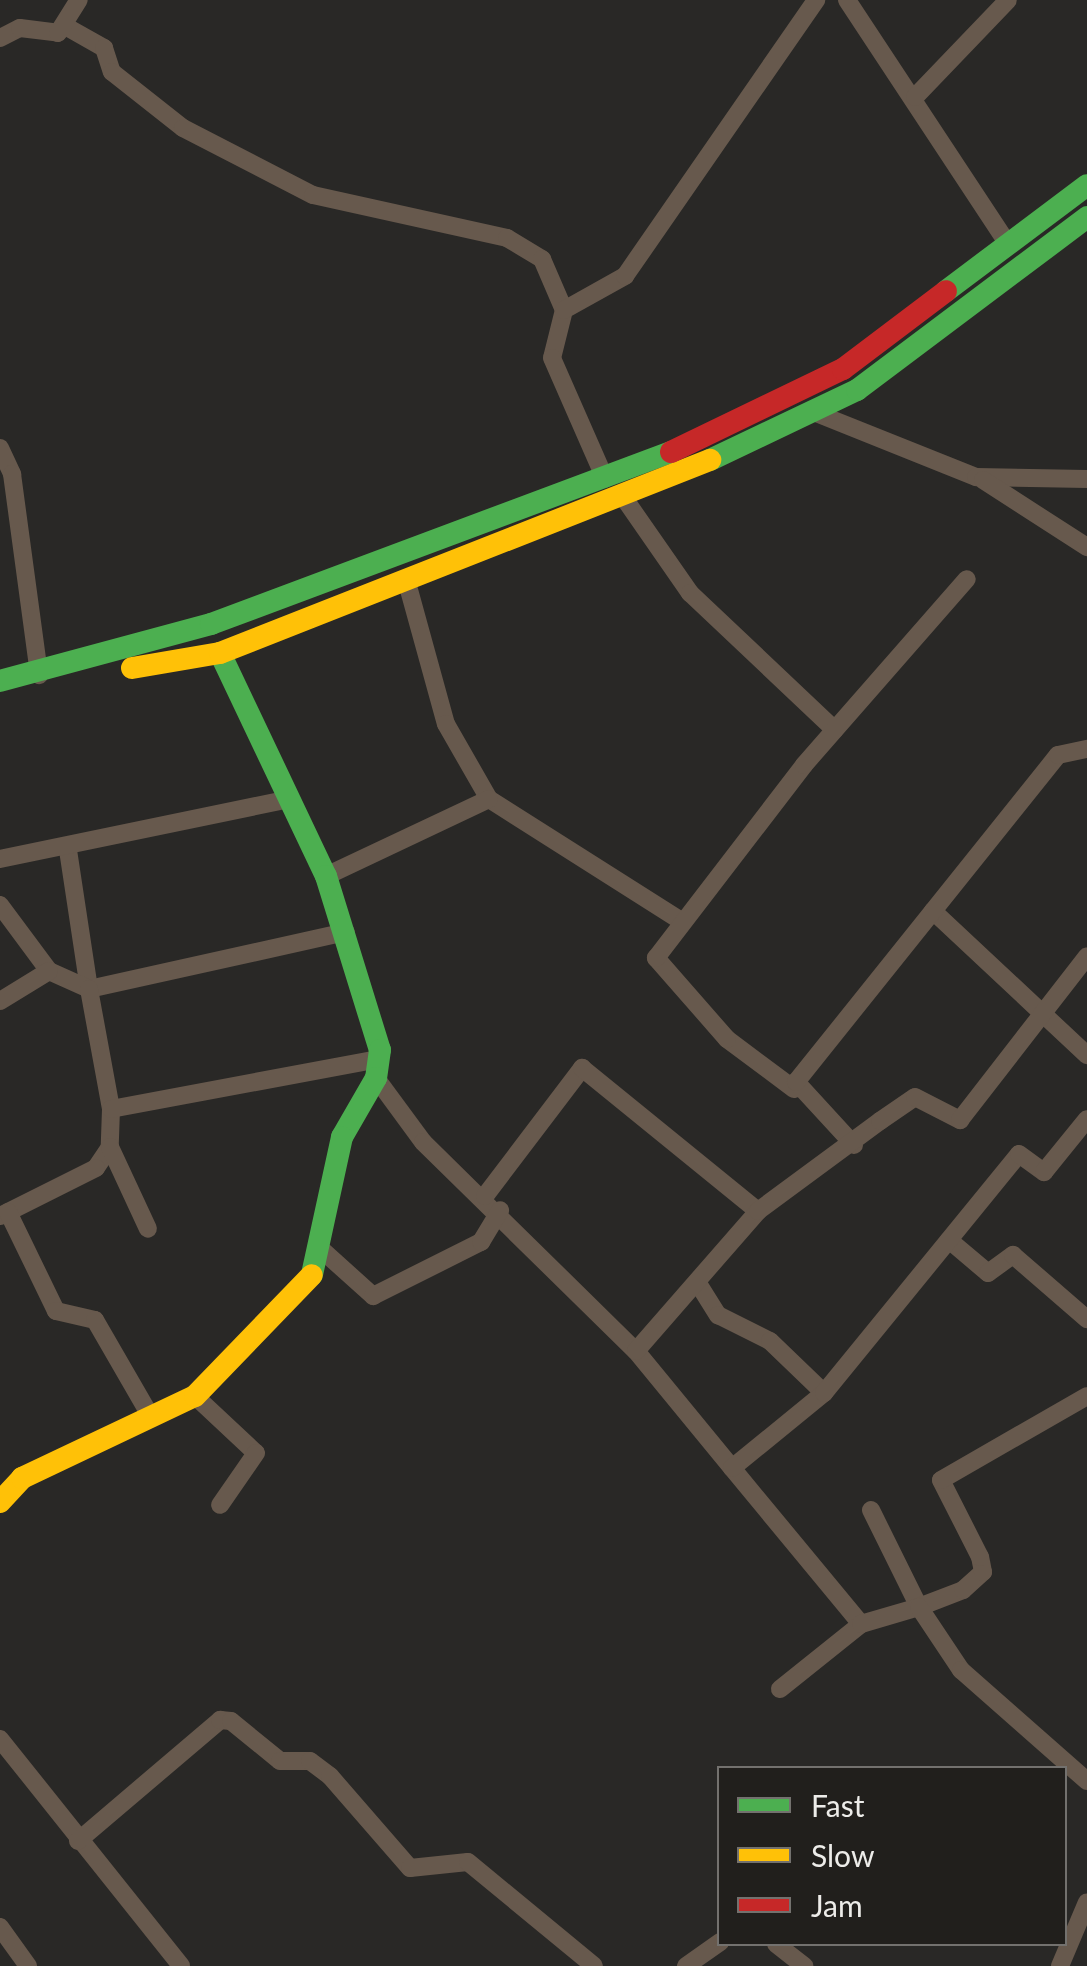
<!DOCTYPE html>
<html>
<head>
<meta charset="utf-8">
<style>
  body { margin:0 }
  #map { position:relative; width:1087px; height:1966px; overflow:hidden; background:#292826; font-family:Lato,sans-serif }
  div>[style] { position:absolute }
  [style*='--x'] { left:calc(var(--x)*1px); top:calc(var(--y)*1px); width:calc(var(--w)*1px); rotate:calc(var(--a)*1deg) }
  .street>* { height:18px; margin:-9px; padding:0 9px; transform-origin:9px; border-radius:9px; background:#67594d }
  .fast>* { height:22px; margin:-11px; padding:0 11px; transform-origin:11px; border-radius:11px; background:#4caf50 }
  .slow>* { height:22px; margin:-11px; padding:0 11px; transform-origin:11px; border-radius:11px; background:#ffc107 }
  .jam>* { height:22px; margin:-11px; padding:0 11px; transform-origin:11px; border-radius:11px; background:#c62828 }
  span { translate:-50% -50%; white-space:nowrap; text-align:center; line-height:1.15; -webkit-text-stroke:9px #211f1c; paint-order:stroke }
  .legend { position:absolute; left:717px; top:1766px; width:350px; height:180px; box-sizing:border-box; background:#211f1c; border:2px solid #73716e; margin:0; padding:12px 18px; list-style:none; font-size:30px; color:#edece9 }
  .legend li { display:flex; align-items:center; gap:20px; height:50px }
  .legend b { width:50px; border:2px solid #73716e }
</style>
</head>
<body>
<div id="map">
  <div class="street">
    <i style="--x:847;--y:0;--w:292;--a:56.6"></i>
    <i style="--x:65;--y:26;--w:45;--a:29.4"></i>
    <i style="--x:104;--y:48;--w:25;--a:72"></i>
    <i style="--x:112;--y:72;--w:90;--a:38.3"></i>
    <i style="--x:183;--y:128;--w:146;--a:27.3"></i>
    <i style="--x:313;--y:195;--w:199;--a:12.5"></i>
    <i style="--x:507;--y:238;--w:41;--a:31"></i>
    <i style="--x:542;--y:259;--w:56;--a:66.7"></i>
    <i style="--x:564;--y:310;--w:49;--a:104"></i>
    <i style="--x:552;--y:358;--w:132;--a:66.3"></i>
    <i style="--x:0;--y:38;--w:22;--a:-27"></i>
    <i style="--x:20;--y:28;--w:38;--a:7"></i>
    <i style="--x:58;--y:33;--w:39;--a:-58"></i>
    <i style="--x:915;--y:97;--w:134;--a:-46.2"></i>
    <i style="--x:564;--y:310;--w:70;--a:-29.1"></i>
    <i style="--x:625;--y:276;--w:336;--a:-55.3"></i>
    <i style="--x:811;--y:411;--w:178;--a:21.8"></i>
    <i style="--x:976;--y:477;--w:111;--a:1"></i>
    <i style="--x:0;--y:448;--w:29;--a:65"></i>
    <i style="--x:12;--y:474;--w:203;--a:82.3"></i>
    <i style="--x:983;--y:480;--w:124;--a:32.8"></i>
    <i style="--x:624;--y:498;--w:116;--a:55.2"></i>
    <i style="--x:690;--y:593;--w:199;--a:43.4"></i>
    <i style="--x:406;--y:579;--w:150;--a:74.6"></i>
    <i style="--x:446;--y:724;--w:86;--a:60.2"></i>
    <i style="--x:489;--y:799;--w:227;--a:32.4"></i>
    <i style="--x:68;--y:850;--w:141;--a:81.4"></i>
    <i style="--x:89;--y:989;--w:263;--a:-12.5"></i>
    <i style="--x:0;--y:859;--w:296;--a:-11.7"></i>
    <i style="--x:326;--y:876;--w:180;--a:-25.3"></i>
    <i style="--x:0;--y:905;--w:82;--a:53.4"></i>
    <i style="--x:49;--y:971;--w:44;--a:24.2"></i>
    <i style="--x:89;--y:989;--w:122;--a:79.6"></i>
    <i style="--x:111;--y:1109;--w:38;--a:92"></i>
    <i style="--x:110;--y:1147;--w:25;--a:124"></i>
    <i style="--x:96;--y:1168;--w:107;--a:153.4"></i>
    <i style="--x:933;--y:911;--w:211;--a:43.1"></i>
    <i style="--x:0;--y:1001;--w:57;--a:-31.5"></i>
    <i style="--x:376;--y:1078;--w:79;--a:53.7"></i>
    <i style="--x:423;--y:1142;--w:298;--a:44.5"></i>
    <i style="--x:636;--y:1351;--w:151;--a:50.6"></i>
    <i style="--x:794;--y:1089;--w:84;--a:-143.3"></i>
    <i style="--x:727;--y:1039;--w:108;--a:-131.2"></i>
    <i style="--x:656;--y:958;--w:243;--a:-52.5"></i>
    <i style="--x:804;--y:765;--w:247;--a:-48.8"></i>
    <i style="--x:111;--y:1109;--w:273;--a:-10.6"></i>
    <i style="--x:854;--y:1145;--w:86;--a:-132.6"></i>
    <i style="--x:796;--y:1082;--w:419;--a:-51.3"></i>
    <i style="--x:1058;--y:755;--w:30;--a:-12"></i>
    <i style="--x:110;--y:1147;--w:90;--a:65.1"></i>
    <i style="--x:485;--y:1196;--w:161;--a:-52.8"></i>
    <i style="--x:582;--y:1068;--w:227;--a:39.1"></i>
    <i style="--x:8;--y:1212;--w:110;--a:64.1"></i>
    <i style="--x:56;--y:1311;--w:40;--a:13"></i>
    <i style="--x:95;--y:1320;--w:112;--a:60"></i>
    <i style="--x:949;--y:1240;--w:51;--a:40.2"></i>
    <i style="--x:988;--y:1273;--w:31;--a:-36"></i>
    <i style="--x:1013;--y:1255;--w:98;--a:40.9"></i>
    <i style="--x:322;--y:1250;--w:69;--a:42"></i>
    <i style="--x:373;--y:1296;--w:121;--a:-26.6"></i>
    <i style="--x:481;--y:1242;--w:37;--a:-59"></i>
    <i style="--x:699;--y:1285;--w:36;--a:58"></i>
    <i style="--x:718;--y:1315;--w:58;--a:26.6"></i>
    <i style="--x:770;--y:1341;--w:75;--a:43.9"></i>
    <i style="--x:636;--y:1351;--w:186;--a:-48.9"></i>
    <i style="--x:758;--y:1211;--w:152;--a:-36.4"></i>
    <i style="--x:880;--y:1121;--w:42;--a:-34.4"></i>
    <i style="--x:915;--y:1097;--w:51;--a:27.1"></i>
    <i style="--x:960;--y:1120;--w:207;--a:-52.2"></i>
    <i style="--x:195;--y:1396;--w:83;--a:43.1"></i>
    <i style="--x:256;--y:1453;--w:63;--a:124.7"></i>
    <i style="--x:871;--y:1510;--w:108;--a:63.7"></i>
    <i style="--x:919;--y:1607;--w:47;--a:-21.1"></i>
    <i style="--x:963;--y:1590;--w:27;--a:-42"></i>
    <i style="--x:983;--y:1572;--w:15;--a:-101"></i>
    <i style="--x:980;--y:1557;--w:86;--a:-116.9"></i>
    <i style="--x:941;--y:1480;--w:168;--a:-29.9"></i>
    <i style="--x:861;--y:1624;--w:202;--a:-129.6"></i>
    <i style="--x:732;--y:1468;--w:119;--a:-39.2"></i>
    <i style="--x:824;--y:1393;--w:308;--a:-50.8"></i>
    <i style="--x:1019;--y:1154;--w:31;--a:36"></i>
    <i style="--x:1044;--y:1172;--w:68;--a:-50.9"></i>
    <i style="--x:780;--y:1689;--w:104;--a:-38.7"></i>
    <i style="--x:861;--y:1624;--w:60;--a:-16.3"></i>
    <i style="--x:919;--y:1607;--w:76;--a:56.3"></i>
    <i style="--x:961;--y:1670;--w:168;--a:41.4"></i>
    <i style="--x:0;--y:1739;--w:290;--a:51.4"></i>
    <i style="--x:78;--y:1841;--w:187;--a:-40.4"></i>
    <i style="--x:220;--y:1720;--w:11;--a:5"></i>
    <i style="--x:231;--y:1721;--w:63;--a:39.2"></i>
    <i style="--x:280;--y:1761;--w:30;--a:0"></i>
    <i style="--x:310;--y:1761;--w:25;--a:37"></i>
    <i style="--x:330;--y:1776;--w:122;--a:49"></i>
    <i style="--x:410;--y:1868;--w:58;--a:-5.9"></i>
    <i style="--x:468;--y:1862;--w:163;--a:39.5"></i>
    <i style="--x:0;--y:1927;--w:48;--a:54.3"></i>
    <i style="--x:776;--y:1944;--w:36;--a:38"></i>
    <i style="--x:686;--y:1966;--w:42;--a:-35.2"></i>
    <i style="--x:1060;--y:1966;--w:69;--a:-67.1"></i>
  </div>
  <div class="fast">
    <i style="--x:946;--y:291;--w:176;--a:-36.9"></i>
    <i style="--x:710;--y:460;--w:163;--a:-25.5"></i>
    <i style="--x:857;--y:390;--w:288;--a:-36.9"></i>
    <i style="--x:220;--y:653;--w:247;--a:64.6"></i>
    <i style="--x:326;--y:876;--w:182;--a:72.8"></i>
    <i style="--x:380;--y:1050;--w:28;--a:98"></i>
    <i style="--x:376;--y:1078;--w:68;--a:120"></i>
    <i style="--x:342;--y:1137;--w:141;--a:102.3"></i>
    <i style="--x:0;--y:681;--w:219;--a:-15.1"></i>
    <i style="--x:211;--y:624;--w:491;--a:-20.5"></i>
  </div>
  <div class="slow">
    <i style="--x:132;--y:668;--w:89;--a:-9.7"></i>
    <i style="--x:220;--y:653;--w:527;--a:-21.5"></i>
    <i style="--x:0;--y:1502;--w:33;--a:-47"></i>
    <i style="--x:22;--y:1478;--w:191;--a:-25.4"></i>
    <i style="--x:195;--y:1396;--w:168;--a:-46"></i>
  </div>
  <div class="jam">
    <i style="--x:671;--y:452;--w:191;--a:-25.8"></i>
    <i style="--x:843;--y:369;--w:129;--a:-37.1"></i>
  </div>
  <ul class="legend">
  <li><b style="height:12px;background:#4caf50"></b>Fast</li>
  <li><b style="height:12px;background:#ffc107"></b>Slow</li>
  <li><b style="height:12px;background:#c62828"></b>Jam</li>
  </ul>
</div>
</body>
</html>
